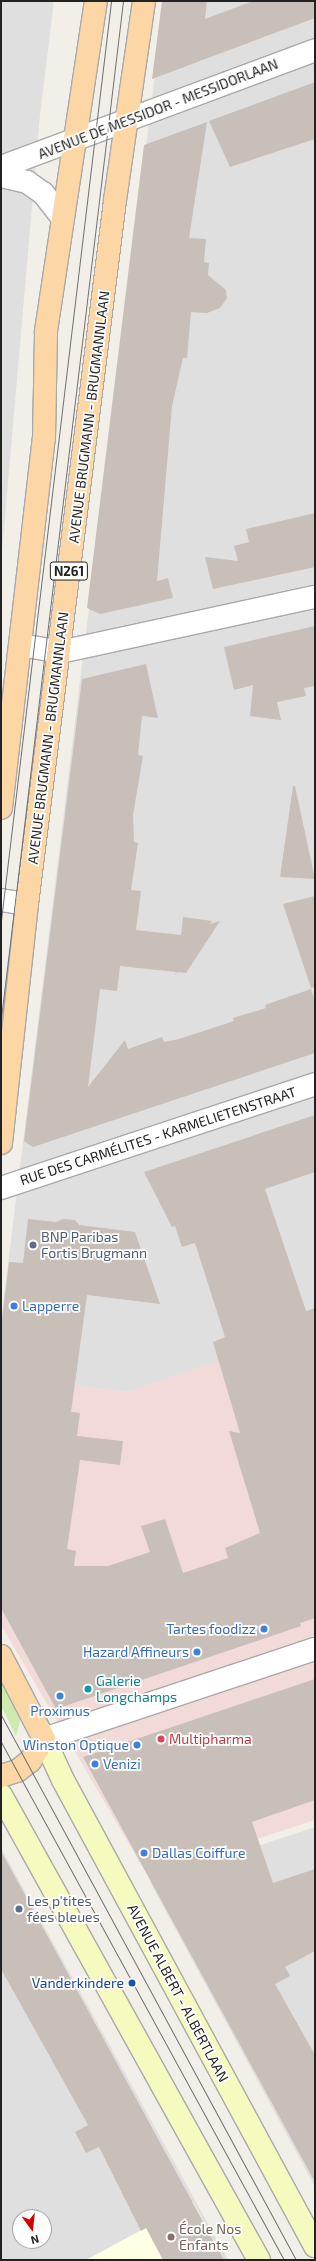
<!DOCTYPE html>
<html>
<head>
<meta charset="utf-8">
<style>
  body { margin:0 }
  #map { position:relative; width:316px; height:2261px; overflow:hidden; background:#f2efe9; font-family:"Exo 2",sans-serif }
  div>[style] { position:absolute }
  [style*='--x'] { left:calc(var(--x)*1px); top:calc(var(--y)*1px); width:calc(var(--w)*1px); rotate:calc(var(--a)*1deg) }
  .residential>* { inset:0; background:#e0dfdf }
  .commercial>* { inset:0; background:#f2dad9 }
  .education>* { inset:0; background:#ffffe5 }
  .grass>* { inset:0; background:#cdebb0 }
  .building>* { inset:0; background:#c7bfb8 }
  .roads { filter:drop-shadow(1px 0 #a9a9a9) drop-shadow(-1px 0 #a9a9a9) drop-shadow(0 1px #a9a9a9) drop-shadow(0 -1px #a9a9a9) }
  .minor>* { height:22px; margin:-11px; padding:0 11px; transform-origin:11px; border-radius:11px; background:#fff }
  .secondary>* { height:22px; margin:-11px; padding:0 11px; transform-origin:11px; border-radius:11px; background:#f7fabf }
  .primary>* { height:22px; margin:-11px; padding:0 11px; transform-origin:11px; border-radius:11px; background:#fcd6a4 }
  .tram>* { height:1px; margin:-0.5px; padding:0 0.5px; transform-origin:0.5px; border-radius:0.5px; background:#707070 }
  .dots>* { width:11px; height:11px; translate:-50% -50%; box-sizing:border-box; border:2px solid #fff; border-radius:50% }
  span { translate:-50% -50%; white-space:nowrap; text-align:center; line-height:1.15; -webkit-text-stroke:3.5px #fff; paint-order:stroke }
  .shield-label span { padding:1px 3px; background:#fff; border:1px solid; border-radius:3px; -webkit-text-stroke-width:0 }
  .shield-label { font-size:13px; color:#222; font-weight:700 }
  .street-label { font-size:14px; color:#222 }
  .service-label { font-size:14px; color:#4e5e75 }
  .left { translate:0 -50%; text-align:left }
  .shop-label { font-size:14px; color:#366cbe }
  .right { translate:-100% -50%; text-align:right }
  .culture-label { font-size:14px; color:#0d838f }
  .health-label { font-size:14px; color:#be3a42 }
  .transit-label { font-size:14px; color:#164399 }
  .education-label { font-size:14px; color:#785e54 }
  .frame { position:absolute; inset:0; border:2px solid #222; pointer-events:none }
  .north { position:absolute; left:12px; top:2209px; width:40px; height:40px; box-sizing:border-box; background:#fff; border:1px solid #a7a7a7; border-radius:50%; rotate:165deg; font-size:11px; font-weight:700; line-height:16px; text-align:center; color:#222 }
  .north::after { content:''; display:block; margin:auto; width:14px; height:18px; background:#d40000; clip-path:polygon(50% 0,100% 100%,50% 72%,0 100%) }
</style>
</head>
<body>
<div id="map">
  <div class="residential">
    <i style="clip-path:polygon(1px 1px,54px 1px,40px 115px,1px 563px)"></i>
    <i style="clip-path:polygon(164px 1px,315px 1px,315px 1328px,128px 1392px,1px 1377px,1px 1321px)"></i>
    <i style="clip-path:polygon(315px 1827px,315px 2187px,150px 1882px)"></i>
    <i style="clip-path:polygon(evenodd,1px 1848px,228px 2260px,1px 2260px,1px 1848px,20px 2217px,44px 2217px,44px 2241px,20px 2241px,20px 2217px)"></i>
  </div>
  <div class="commercial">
    <i style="clip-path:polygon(315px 1327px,315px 1820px,147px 1875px,1px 1625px,1px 1377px,128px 1392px)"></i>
  </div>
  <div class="education">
    <i style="clip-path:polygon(193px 2202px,215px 2243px,184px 2260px,86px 2260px)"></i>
  </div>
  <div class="grass">
    <i style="clip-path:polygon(1px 1681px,21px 1718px,16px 1736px,1px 1706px)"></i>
  </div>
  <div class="building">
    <i style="clip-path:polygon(162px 1px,207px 1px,205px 19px,253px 1px,315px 1px,315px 18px,152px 79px)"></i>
    <i style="clip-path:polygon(315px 82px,315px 139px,230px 167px,209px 121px)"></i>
    <i style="clip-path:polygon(207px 122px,189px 238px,206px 239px,204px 262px,209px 263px,208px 275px,226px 290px,227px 298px,220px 308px,207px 313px,191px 312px,187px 358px,183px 358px,172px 406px,157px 581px,168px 578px,173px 598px,100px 614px,87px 608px,144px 145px)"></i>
    <i style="clip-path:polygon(315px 513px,315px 567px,213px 589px,205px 557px,238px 561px,234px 546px,249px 542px,246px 529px)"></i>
    <i style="clip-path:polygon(315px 626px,315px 686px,304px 688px,306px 696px,277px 702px,281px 720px,250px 716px,253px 685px,234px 690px,224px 647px)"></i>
    <i style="clip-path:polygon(146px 664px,158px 718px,142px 716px,138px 755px,143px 756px,133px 815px,134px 842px,138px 843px,131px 890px,141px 891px,136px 930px,181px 935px,183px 917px,212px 921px,210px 924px,220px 921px,186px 973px,177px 972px,175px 976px,176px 972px,120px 966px,117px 991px,100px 989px,88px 1087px,125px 1040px,128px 1049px,162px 1037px,164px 1042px,179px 1039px,234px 1021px,233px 1018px,266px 1008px,265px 1005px,311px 989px,315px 1001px,315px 1053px,33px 1147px,24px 1141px,82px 679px)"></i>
    <i style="clip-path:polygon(293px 786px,295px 786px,315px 879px,280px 877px)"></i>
    <i style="clip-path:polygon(315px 896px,315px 987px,311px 988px,283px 904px)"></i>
    <i style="clip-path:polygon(315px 1115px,315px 1172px,265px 1189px,306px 1311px,315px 1308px,315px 1618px,300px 1623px,301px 1626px,56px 1709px,1px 1608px,1px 1328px,9px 1262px,23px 1263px,28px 1219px,56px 1222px,63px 1219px,75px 1220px,79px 1225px,135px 1232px,160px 1304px,87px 1295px,71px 1412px,80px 1413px,77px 1436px,123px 1441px,120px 1465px,80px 1460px,67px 1549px,76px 1551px,74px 1566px,108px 1566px,150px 1552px,141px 1526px,165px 1519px,183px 1573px,228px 1558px,225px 1548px,260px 1533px,229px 1431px,240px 1433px,213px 1342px,225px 1337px,195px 1243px,182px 1247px,175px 1226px,172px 1227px,144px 1172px)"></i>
    <i style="clip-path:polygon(315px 1679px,315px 1800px,252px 1822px,273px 1883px,315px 1869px,315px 1951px,285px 1967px,290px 1976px,275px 1984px,315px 2055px,315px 2182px,83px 1757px)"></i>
    <i style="clip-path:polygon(1px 1851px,60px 1959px,224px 2260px,163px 2260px,146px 2228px,141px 2231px,99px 2147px,86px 2153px,75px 2132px,88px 2125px,1px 1969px)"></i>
  </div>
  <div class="roads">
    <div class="minor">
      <i style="--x:1;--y:167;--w:335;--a:-20.4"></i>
      <i style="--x:1;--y:176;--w:27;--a:13"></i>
      <i style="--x:27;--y:182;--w:19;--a:35"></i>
      <i style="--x:43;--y:193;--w:31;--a:52"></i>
      <i style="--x:21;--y:645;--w:40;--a:10"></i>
      <i style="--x:60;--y:652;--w:261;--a:-12.2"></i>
      <i style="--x:1;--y:900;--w:26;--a:9"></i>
      <i style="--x:1;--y:1188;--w:331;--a:-18.3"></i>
      <i style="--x:44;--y:1739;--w:286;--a:-18.4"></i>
    </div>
    <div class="secondary">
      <i style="--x:44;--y:1739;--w:45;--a:65.1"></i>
      <i style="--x:63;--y:1780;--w:530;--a:61.6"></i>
      <i style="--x:1;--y:1795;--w:532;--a:60.98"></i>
    </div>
    <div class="primary">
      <i style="--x:1;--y:808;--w:372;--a:-83.4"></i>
      <i style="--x:44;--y:438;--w:107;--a:-88.9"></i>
      <i style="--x:46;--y:331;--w:334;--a:-81.4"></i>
      <i style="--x:1;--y:1143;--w:240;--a:-83.8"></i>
      <i style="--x:27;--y:904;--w:709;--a:-82.87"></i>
      <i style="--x:115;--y:200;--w:201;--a:-81.7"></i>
      <i style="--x:1;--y:1656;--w:93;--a:62.6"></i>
      <i style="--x:44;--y:1739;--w:26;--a:122"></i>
      <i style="--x:30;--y:1761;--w:16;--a:142"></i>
      <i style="--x:17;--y:1771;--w:17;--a:163"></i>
    </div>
  </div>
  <div class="tram">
    <i style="--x:1;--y:920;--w:926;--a:-83.17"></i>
    <i style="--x:1;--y:1018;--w:1024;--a:-83.16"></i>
    <i style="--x:1;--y:1715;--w:620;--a:61.57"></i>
    <i style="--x:1;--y:1742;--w:590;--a:61.35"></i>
  </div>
  <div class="dots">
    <i style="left:33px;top:1245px;background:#5c6f8a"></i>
    <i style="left:14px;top:1306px;background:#3f7fe0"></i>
    <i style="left:264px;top:1629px;background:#3f7fe0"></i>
    <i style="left:197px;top:1652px;background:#3f7fe0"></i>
    <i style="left:88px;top:1689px;background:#0f9aa8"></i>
    <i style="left:60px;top:1696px;background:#3f7fe0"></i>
    <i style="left:161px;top:1739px;background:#e0444e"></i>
    <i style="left:137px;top:1745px;background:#3f7fe0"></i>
    <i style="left:95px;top:1764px;background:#3f7fe0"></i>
    <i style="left:144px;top:1853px;background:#3f7fe0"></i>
    <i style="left:19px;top:1909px;background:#5c6f8a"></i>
    <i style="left:132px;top:1983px;background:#1a4fb4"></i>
    <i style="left:171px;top:2237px;background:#8d6e63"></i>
  </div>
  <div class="shield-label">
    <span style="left:69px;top:571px">N261</span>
  </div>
  <div class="street-label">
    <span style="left:158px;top:109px;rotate:-21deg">AVENUE DE MESSIDOR - MESSIDORLAAN</span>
    <span style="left:89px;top:417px;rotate:-83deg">AVENUE BRUGMANN - BRUGMANNLAAN</span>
    <span style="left:48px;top:738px;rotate:-83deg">AVENUE BRUGMANN - BRUGMANNLAAN</span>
    <span style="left:158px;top:1136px;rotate:-18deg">RUE DES CARMÉLITES - KARMELIETENSTRAAT</span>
    <span style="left:178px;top:1993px;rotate:62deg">AVENUE ALBERT - ALBERTLAAN</span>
  </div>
  <div class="service-label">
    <span class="left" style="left:41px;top:1245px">BNP Paribas<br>Fortis Brugmann</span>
    <span class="left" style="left:27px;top:1909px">Les p'tites<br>fées bleues</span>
  </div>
  <div class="shop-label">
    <span class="left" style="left:22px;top:1306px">Lapperre</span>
    <span class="right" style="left:256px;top:1629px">Tartes foodizz</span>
    <span class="right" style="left:189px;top:1652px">Hazard Affineurs</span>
    <span style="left:60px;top:1711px">Proximus</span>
    <span class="right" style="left:129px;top:1745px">Winston Optique</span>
    <span class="left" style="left:103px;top:1764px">Venizi</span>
    <span class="left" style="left:152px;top:1853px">Dallas Coiffure</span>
  </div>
  <div class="culture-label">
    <span class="left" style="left:96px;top:1689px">Galerie<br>Longchamps</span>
  </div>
  <div class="health-label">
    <span class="left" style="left:169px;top:1739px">Multipharma</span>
  </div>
  <div class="transit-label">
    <span class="right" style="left:124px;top:1983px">Vanderkindere</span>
  </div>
  <div class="education-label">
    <span class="left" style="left:179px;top:2237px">École Nos<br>Enfants</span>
  </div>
  <div class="frame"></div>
  <div class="north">N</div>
</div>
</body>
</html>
